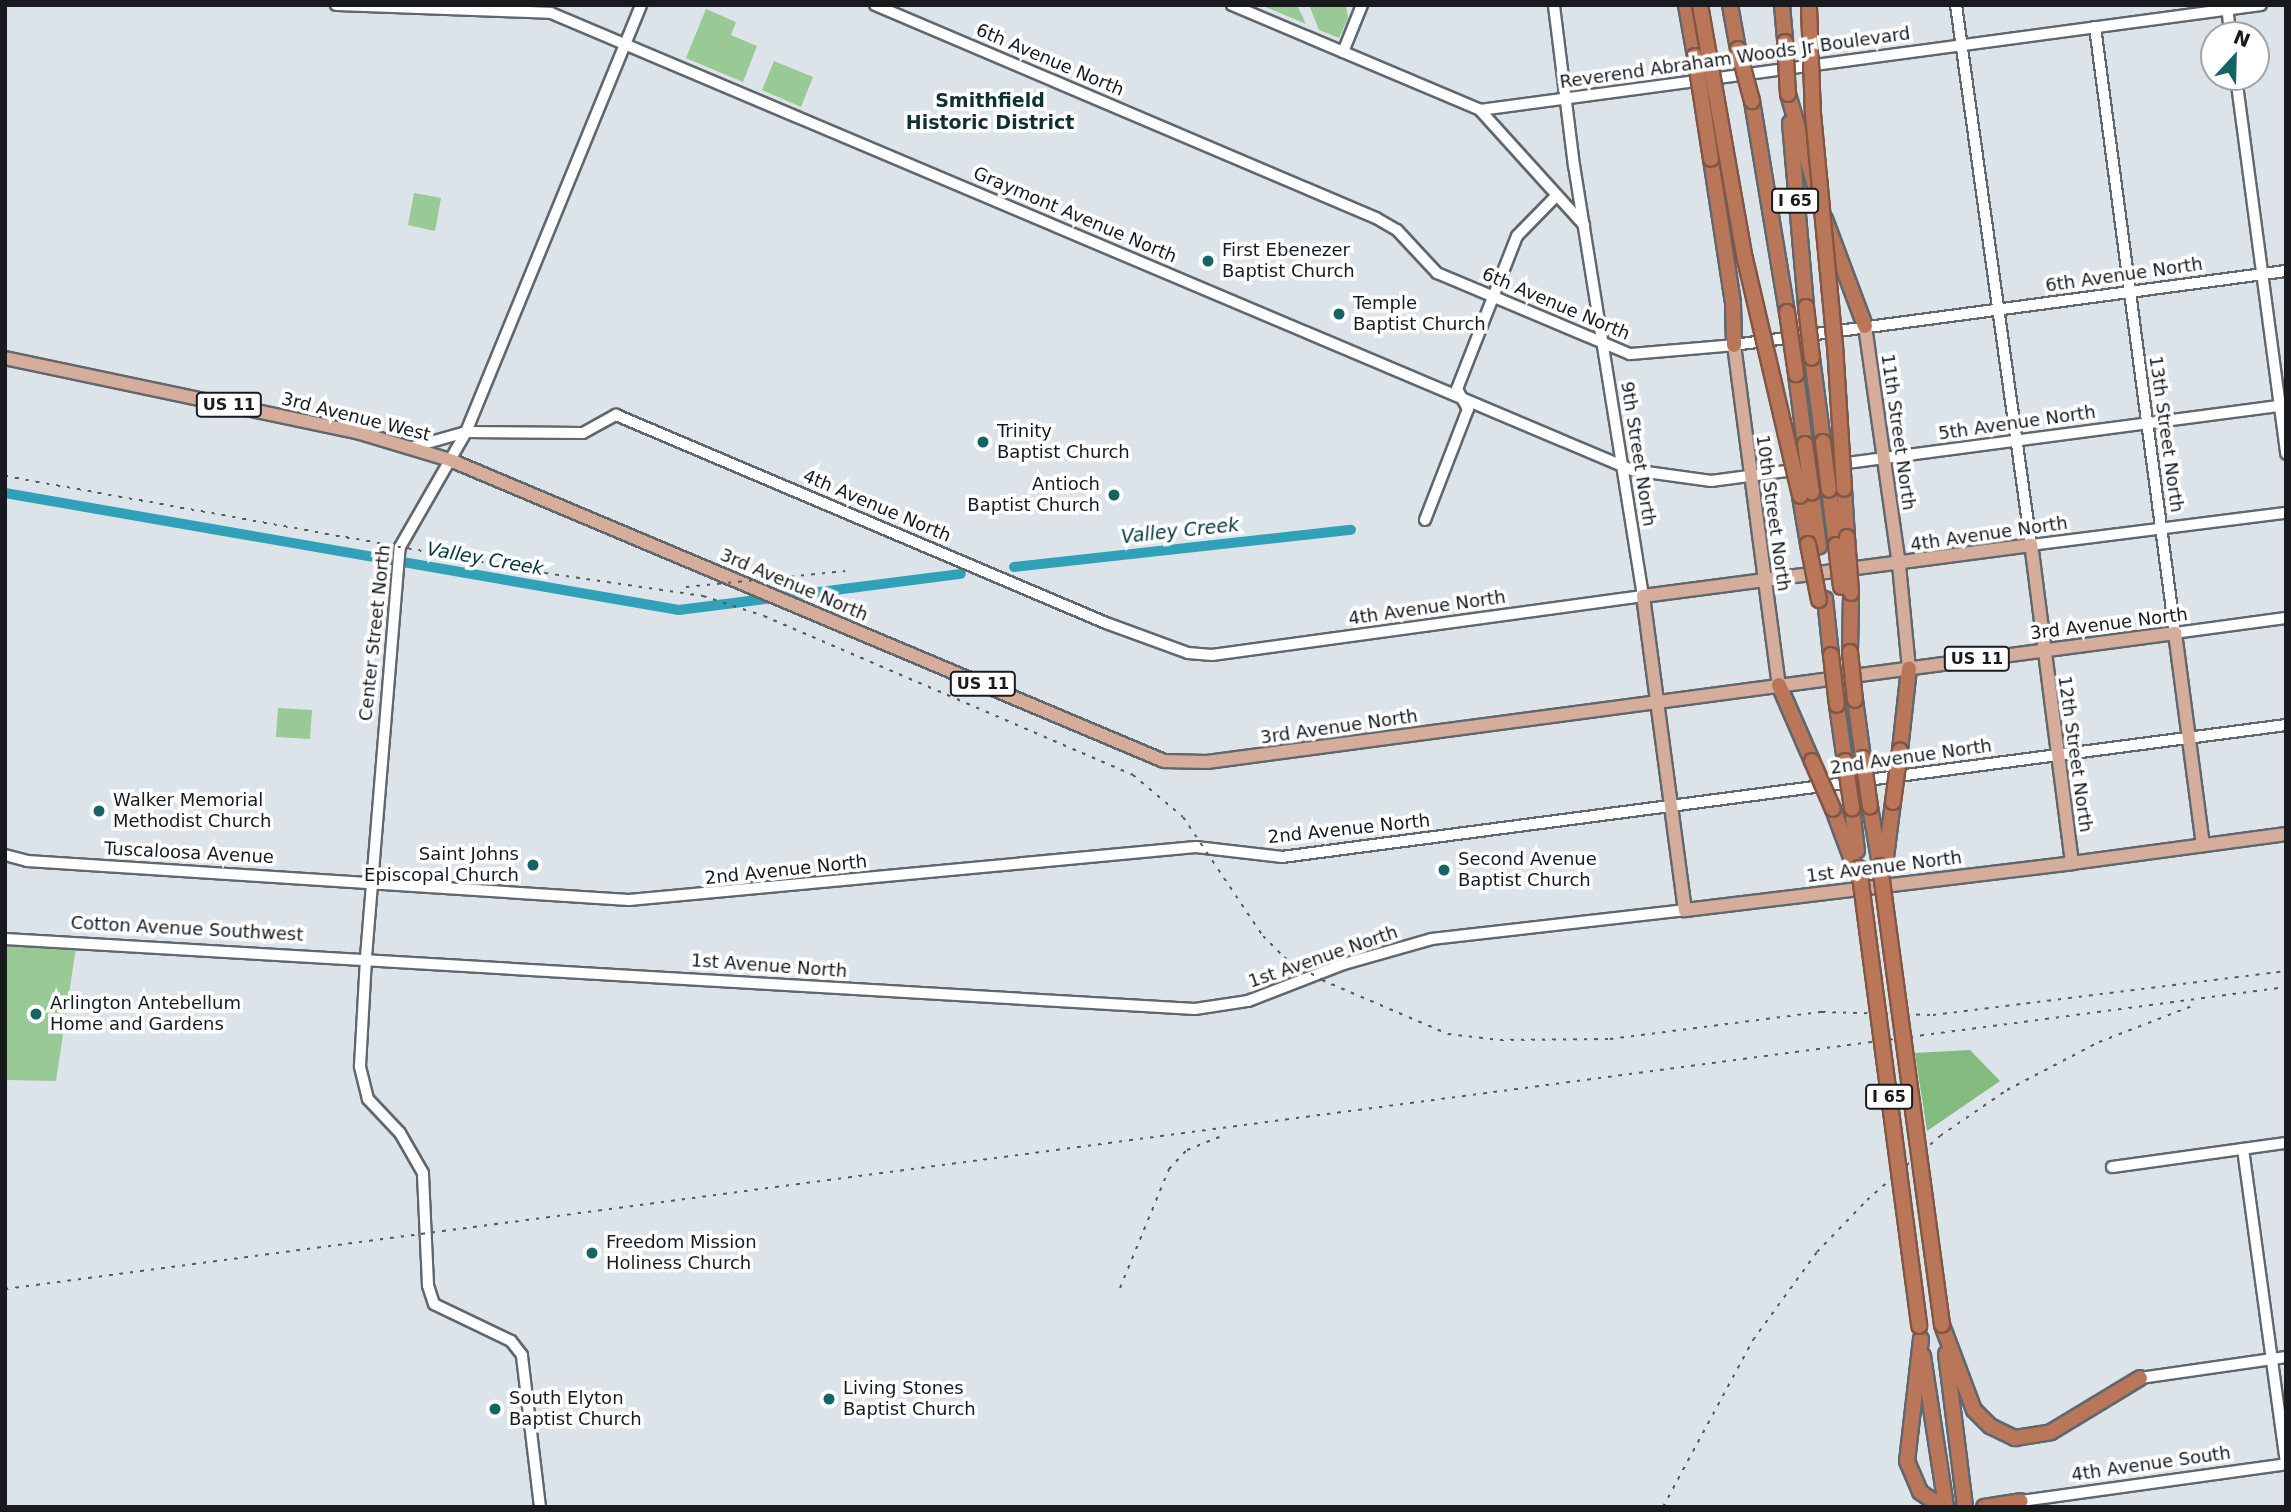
<!DOCTYPE html>
<html>
<head>
<meta charset="utf-8">
<style>
  body { margin:0 }
  #map { position:relative; width:2291px; height:1512px; overflow:hidden; background:#dce4ea; font-family:"DejaVu Sans",sans-serif }
  div>[style] { position:absolute }
  [style*='--x'] { left:calc(var(--x)*1px); top:calc(var(--y)*1px); width:calc(var(--w)*1px); rotate:calc(var(--a)*1deg) }
  .green>* { inset:0; background:#99c994 }
  .forest>* { inset:0; background:#83ba7d }
  .river>* { height:10px; margin:-5px; padding:0 5px; transform-origin:5px; border-radius:5px; background:#30a1b9 }
  .roads { filter:drop-shadow(2px 0 #60676d) drop-shadow(-2px 0 #60676d) drop-shadow(0 2px #60676d) drop-shadow(0 -2px #60676d) }
  .secondary>* { height:10px; margin:-5px; padding:0 5px; transform-origin:5px; border-radius:5px; background:#fff }
  .primary>* { height:12px; margin:-6px; padding:0 6px; transform-origin:6px; border-radius:6px; background:#d6ad9b }
  .highway>* { height:14px; margin:-7px; padding:0 7px; transform-origin:7px; border-radius:7px; background:#ba7659 }
  .rail>* { height:2px; margin-top:-1px; transform-origin:0; background:repeating-linear-gradient(90deg,#565a5d 0 3.5px,transparent 0 10.5px) }
  .bridges { filter:drop-shadow(2px 0 #815644) drop-shadow(-2px 0 #815644) drop-shadow(0 2px #815644) drop-shadow(0 -2px #815644) }
  .highway-bridge>* { height:14px; margin:-7px; padding:0 7px; transform-origin:7px; border-radius:7px; background:#ba7659 }
  .dots>* { width:19px; height:19px; translate:-50% -50%; box-sizing:border-box; border:4px solid #fff; border-radius:50% }
  span { translate:-50% -50%; white-space:nowrap; text-align:center; line-height:1.15; -webkit-text-stroke:7px #fff; paint-order:stroke }
  .shield-label span { padding:2px 5px; background:#fff; border:2px solid; border-radius:5px; -webkit-text-stroke-width:0 }
  .shield-label { font-size:16px; color:#181a1d; font-weight:700 }
  .street-label { font-size:18px; color:#181a1d }
  .poi-label { font-size:18px; color:#181a1d }
  .left { translate:0 -50%; text-align:left }
  .right { translate:-100% -50%; text-align:right }
  .neighbourhood-label { font-size:19px; color:#0f3231; font-weight:700 }
  .water-label { font-size:19px; color:#033741; font-style:italic }
  .frame { position:absolute; inset:0; border:7px solid #181a1d; pointer-events:none }
  .north { position:absolute; left:2200px; top:21px; width:70px; height:70px; box-sizing:border-box; background:#fff; border:2px solid #a3a3a5; border-radius:50%; rotate:22deg; font-size:19px; font-weight:700; line-height:28px; text-align:center; color:#181a1d }
  .north::after { content:''; display:block; margin:auto; width:24px; height:32px; background:#156463; clip-path:polygon(50% 0,100% 100%,50% 72%,0 100%) }
</style>
</head>
<body>
<div id="map">
  <div class="green">
    <i style="clip-path:polygon(1261px 5px,1298px 7px,1306px 24px)"></i>
    <i style="clip-path:polygon(1309px 5px,1346px 5px,1348px 18px,1339px 38px,1319px 30px)"></i>
    <i style="clip-path:polygon(706px 9px,736px 22px,731px 35px,757px 46px,743px 82px,686px 58px)"></i>
    <i style="clip-path:polygon(774px 61px,813px 77px,801px 107px,762px 90px)"></i>
    <i style="clip-path:polygon(414px 193px,441px 198px,435px 231px,408px 225px)"></i>
    <i style="clip-path:polygon(278px 708px,312px 710px,310px 739px,276px 737px)"></i>
    <i style="clip-path:polygon(32px 943px,76px 947px,56px 1081px,5px 1080px,5px 946px)"></i>
  </div>
  <div class="forest">
    <i style="clip-path:polygon(1970px 1050px,2000px 1081px,1927px 1131px,1915px 1053px)"></i>
  </div>
  <div class="river">
    <i style="--x:5;--y:493;--w:684;--a:9.85"></i>
    <i style="--x:679;--y:610;--w:284;--a:-7.3"></i>
    <i style="--x:1014;--y:567;--w:339;--a:-6.3"></i>
  </div>
  <div class="roads">
    <div class="secondary">
      <i style="--x:336;--y:5;--w:215;--a:2.1"></i>
      <i style="--x:551;--y:13;--w:1174;--a:22.92"></i>
      <i style="--x:1632;--y:470;--w:80;--a:7.9"></i>
      <i style="--x:1711;--y:481;--w:580;--a:-7.53"></i>
      <i style="--x:875;--y:5;--w:544;--a:23.03"></i>
      <i style="--x:1376;--y:218;--w:24;--a:30"></i>
      <i style="--x:1397;--y:230;--w:59;--a:47.1"></i>
      <i style="--x:1437;--y:273;--w:209;--a:22.8"></i>
      <i style="--x:1630;--y:354;--w:104;--a:-4.9"></i>
      <i style="--x:1734;--y:345;--w:557;--a:-7.64"></i>
      <i style="--x:1232;--y:5;--w:269;--a:22.9"></i>
      <i style="--x:1480;--y:110;--w:788;--a:-7.66"></i>
      <i style="--x:1956;--y:5;--w:545;--a:82.09"></i>
      <i style="--x:2031;--y:545;--w:257;--a:-7.2"></i>
      <i style="--x:2227;--y:5;--w:30;--a:84"></i>
      <i style="--x:2095;--y:27;--w:611;--a:82.48"></i>
      <i style="--x:2175;--y:633;--w:112;--a:-7.7"></i>
      <i style="--x:1343;--y:52;--w:51;--a:-68"></i>
      <i style="--x:2236;--y:77;--w:380;--a:82.4"></i>
      <i style="--x:1480;--y:110;--w:155;--a:47.9"></i>
      <i style="--x:413;--y:447;--w:55;--a:-15.8"></i>
      <i style="--x:466;--y:432;--w:117;--a:0.5"></i>
      <i style="--x:583;--y:433;--w:38;--a:-29"></i>
      <i style="--x:616;--y:415;--w:532;--a:23"></i>
      <i style="--x:1106;--y:623;--w:87;--a:20.1"></i>
      <i style="--x:1188;--y:653;--w:24;--a:5"></i>
      <i style="--x:1212;--y:655;--w:435;--a:-7.8"></i>
      <i style="--x:1643;--y:596;--w:436;--a:-99.1"></i>
      <i style="--x:1574;--y:166;--w:162;--a:-97.1"></i>
      <i style="--x:1425;--y:520;--w:119;--a:-68.8"></i>
      <i style="--x:1468;--y:409;--w:23;--a:-119"></i>
      <i style="--x:1457;--y:389;--w:164;--a:-68.6"></i>
      <i style="--x:1517;--y:236;--w:57;--a:-45.7"></i>
      <i style="--x:5;--y:855;--w:23;--a:15"></i>
      <i style="--x:27;--y:861;--w:603;--a:3.71"></i>
      <i style="--x:629;--y:900;--w:569;--a:-5.34"></i>
      <i style="--x:1196;--y:847;--w:87;--a:6.6"></i>
      <i style="--x:1282;--y:857;--w:1013;--a:-7.49"></i>
      <i style="--x:5;--y:939;--w:1192;--a:3.37"></i>
      <i style="--x:1195;--y:1009;--w:54;--a:-8.6"></i>
      <i style="--x:1248;--y:1001;--w:103;--a:-21.1"></i>
      <i style="--x:1344;--y:964;--w:91;--a:-15.9"></i>
      <i style="--x:1432;--y:939;--w:255;--a:-6.5"></i>
      <i style="--x:2243;--y:1149;--w:315;--a:82.2"></i>
      <i style="--x:2112;--y:1167;--w:176;--a:-7.9"></i>
      <i style="--x:2140;--y:1378;--w:148;--a:-8.2"></i>
      <i style="--x:2021;--y:1501;--w:268;--a:-7.9"></i>
      <i style="--x:540;--y:1507;--w:153;--a:-96.8"></i>
      <i style="--x:522;--y:1355;--w:18;--a:-128"></i>
      <i style="--x:511;--y:1341;--w:85;--a:-154.3"></i>
      <i style="--x:434;--y:1304;--w:20;--a:-108"></i>
      <i style="--x:428;--y:1285;--w:112;--a:-92.6"></i>
      <i style="--x:423;--y:1173;--w:46;--a:-119.9"></i>
      <i style="--x:400;--y:1133;--w:47;--a:-133.3"></i>
      <i style="--x:368;--y:1099;--w:34;--a:-104"></i>
      <i style="--x:360;--y:1066;--w:109;--a:-86.8"></i>
      <i style="--x:366;--y:957;--w:411;--a:-85.3"></i>
      <i style="--x:400;--y:547;--w:133;--a:-60.1"></i>
      <i style="--x:466;--y:432;--w:461;--a:-67.7"></i>
    </div>
    <div class="primary">
      <i style="--x:1865;--y:326;--w:241;--a:81.9"></i>
      <i style="--x:1899;--y:565;--w:103;--a:84.5"></i>
      <i style="--x:1734;--y:345;--w:343;--a:82.5"></i>
      <i style="--x:5;--y:358;--w:363;--a:11.9"></i>
      <i style="--x:360;--y:433;--w:94;--a:16.7"></i>
      <i style="--x:450;--y:460;--w:775;--a:22.86"></i>
      <i style="--x:1164;--y:761;--w:43;--a:1.3"></i>
      <i style="--x:1207;--y:762;--w:977;--a:-7.59"></i>
      <i style="--x:2175;--y:633;--w:214;--a:82.5"></i>
      <i style="--x:2072;--y:863;--w:321;--a:-97.3"></i>
      <i style="--x:2031;--y:545;--w:391;--a:172.5"></i>
      <i style="--x:1643;--y:596;--w:317;--a:82.4"></i>
      <i style="--x:1685;--y:910;--w:390;--a:-6.9"></i>
      <i style="--x:2072;--y:863;--w:216;--a:-7.7"></i>
    </div>
    <div class="highway">
      <i style="--x:1686;--y:5;--w:52;--a:80"></i>
      <i style="--x:1730;--y:5;--w:45;--a:79.7"></i>
      <i style="--x:1782;--y:5;--w:37;--a:85"></i>
      <i style="--x:1788;--y:94;--w:103;--a:73.7"></i>
      <i style="--x:1752;--y:101;--w:214;--a:80.6"></i>
      <i style="--x:1790;--y:123;--w:185;--a:85"></i>
      <i style="--x:1711;--y:159;--w:146;--a:81.3"></i>
      <i style="--x:1733;--y:303;--w:42;--a:88.6"></i>
      <i style="--x:1825;--y:219;--w:114;--a:69.5"></i>
      <i style="--x:1812;--y:358;--w:85;--a:82.5"></i>
      <i style="--x:1796;--y:374;--w:71;--a:82.7"></i>
      <i style="--x:1844;--y:489;--w:48;--a:86.4"></i>
      <i style="--x:1829;--y:490;--w:55;--a:82.7"></i>
      <i style="--x:1812;--y:493;--w:54;--a:82.6"></i>
      <i style="--x:1800;--y:496;--w:49;--a:80.5"></i>
      <i style="--x:1825;--y:599;--w:56;--a:83.9"></i>
      <i style="--x:1850;--y:652;--w:59;--a:-89"></i>
      <i style="--x:1779;--y:685;--w:83;--a:66.5"></i>
      <i style="--x:1855;--y:700;--w:59;--a:82.1"></i>
      <i style="--x:1837;--y:705;--w:57;--a:81.9"></i>
      <i style="--x:1900;--y:750;--w:82;--a:-83.7"></i>
      <i style="--x:1870;--y:807;--w:59;--a:80.2"></i>
      <i style="--x:1852;--y:808;--w:43;--a:83.4"></i>
      <i style="--x:1833;--y:809;--w:63;--a:69.6"></i>
      <i style="--x:1885;--y:865;--w:64;--a:-82.8"></i>
      <i style="--x:1942;--y:1325;--w:91;--a:69.4"></i>
      <i style="--x:1974;--y:1410;--w:23;--a:45"></i>
      <i style="--x:1990;--y:1426;--w:28;--a:26"></i>
      <i style="--x:2015;--y:1438;--w:36;--a:-9"></i>
      <i style="--x:2051;--y:1432;--w:104;--a:-31.2"></i>
      <i style="--x:1921;--y:1339;--w:123;--a:96.5"></i>
      <i style="--x:1907;--y:1461;--w:34;--a:67"></i>
      <i style="--x:1920;--y:1492;--w:27;--a:34"></i>
      <i style="--x:1946;--y:1354;--w:154;--a:82.9"></i>
      <i style="--x:1923;--y:1356;--w:153;--a:81.3"></i>
      <i style="--x:1984;--y:1507;--w:37;--a:-9"></i>
    </div>
  </div>
  <div class="rail">
    <i style="--x:5;--y:476;--w:549;--a:10.18"></i>
    <i style="--x:545;--y:573;--w:160;--a:8.3"></i>
    <i style="--x:703;--y:596;--w:64;--a:18.2"></i>
    <i style="--x:764;--y:616;--w:402;--a:23.3"></i>
    <i style="--x:1133;--y:775;--w:65;--a:40"></i>
    <i style="--x:1183;--y:817;--w:143;--a:56.1"></i>
    <i style="--x:1263;--y:936;--w:30;--a:45"></i>
    <i style="--x:1284;--y:957;--w:44;--a:31.2"></i>
    <i style="--x:1322;--y:980;--w:137;--a:23.2"></i>
    <i style="--x:1448;--y:1034;--w:52;--a:6.6"></i>
    <i style="--x:1500;--y:1040;--w:110;--a:-0.5"></i>
    <i style="--x:1610;--y:1039;--w:214;--a:-7.3"></i>
    <i style="--x:1822;--y:1012;--w:111;--a:1.5"></i>
    <i style="--x:1933;--y:1015;--w:356;--a:-7.1"></i>
    <i style="--x:686;--y:587;--w:160;--a:-5.7"></i>
    <i style="--x:1120;--y:1288;--w:129;--a:-67.6"></i>
    <i style="--x:1169;--y:1169;--w:26;--a:-47"></i>
    <i style="--x:1187;--y:1150;--w:40;--a:-22"></i>
    <i style="--x:5;--y:1289;--w:2301;--a:-7.54"></i>
    <i style="--x:1663;--y:1507;--w:190;--a:-61.7"></i>
    <i style="--x:1753;--y:1340;--w:109;--a:-54"></i>
    <i style="--x:1817;--y:1252;--w:72;--a:-46.1"></i>
    <i style="--x:1867;--y:1200;--w:97;--a:-41.2"></i>
    <i style="--x:1940;--y:1136;--w:81;--a:-34.5"></i>
    <i style="--x:2007;--y:1090;--w:104;--a:-27.6"></i>
    <i style="--x:2099;--y:1042;--w:100;--a:-21.2"></i>
  </div>
  <div class="bridges">
    <div class="highway-bridge">
      <i style="--x:1700;--y:5;--w:258;--a:80"></i>
      <i style="--x:1745;--y:259;--w:243;--a:76.9"></i>
      <i style="--x:1809;--y:7;--w:107;--a:87.9"></i>
      <i style="--x:1813;--y:114;--w:232;--a:84.6"></i>
      <i style="--x:1835;--y:345;--w:144;--a:86.4"></i>
      <i style="--x:1785;--y:42;--w:52;--a:86.7"></i>
      <i style="--x:1738;--y:49;--w:54;--a:74.9"></i>
      <i style="--x:1695;--y:56;--w:104;--a:81.2"></i>
      <i style="--x:1806;--y:307;--w:51;--a:83.3"></i>
      <i style="--x:1787;--y:312;--w:63;--a:81.7"></i>
      <i style="--x:1823;--y:442;--w:48;--a:82.9"></i>
      <i style="--x:1805;--y:444;--w:49;--a:81.9"></i>
      <i style="--x:1847;--y:537;--w:56;--a:85.9"></i>
      <i style="--x:1808;--y:544;--w:57;--a:78.9"></i>
      <i style="--x:1836;--y:545;--w:42;--a:83.2"></i>
      <i style="--x:1850;--y:652;--w:48;--a:84.1"></i>
      <i style="--x:1831;--y:655;--w:50;--a:83.2"></i>
      <i style="--x:1863;--y:758;--w:49;--a:81.9"></i>
      <i style="--x:1812;--y:761;--w:52;--a:66.4"></i>
      <i style="--x:1845;--y:761;--w:48;--a:81.5"></i>
      <i style="--x:1893;--y:802;--w:52;--a:-82.3"></i>
      <i style="--x:1880;--y:866;--w:463;--a:82.3"></i>
      <i style="--x:1859;--y:868;--w:462;--a:82.5"></i>
    </div>
  </div>
  <div class="dots">
    <i style="left:1208px;top:261px;background:#156463"></i>
    <i style="left:1339px;top:314px;background:#156463"></i>
    <i style="left:983px;top:442px;background:#156463"></i>
    <i style="left:1114px;top:495px;background:#156463"></i>
    <i style="left:99px;top:811px;background:#156463"></i>
    <i style="left:533px;top:865px;background:#156463"></i>
    <i style="left:1444px;top:870px;background:#156463"></i>
    <i style="left:36px;top:1014px;background:#156463"></i>
    <i style="left:592px;top:1253px;background:#156463"></i>
    <i style="left:829px;top:1399px;background:#156463"></i>
    <i style="left:495px;top:1409px;background:#156463"></i>
  </div>
  <div class="shield-label">
    <span style="left:1795px;top:201px">I 65</span>
    <span style="left:229px;top:405px">US 11</span>
    <span style="left:1977px;top:659px">US 11</span>
    <span style="left:983px;top:684px">US 11</span>
    <span style="left:1889px;top:1097px">I 65</span>
  </div>
  <div class="street-label">
    <span style="left:1735px;top:58px;rotate:-8deg">Reverend Abraham Woods Jr Boulevard</span>
    <span style="left:1050px;top:60px;rotate:23deg">6th Avenue North</span>
    <span style="left:1075px;top:215px;rotate:23deg">Graymont Avenue North</span>
    <span style="left:2124px;top:275px;rotate:-8deg">6th Avenue North</span>
    <span style="left:1556px;top:304px;rotate:23deg">6th Avenue North</span>
    <span style="left:356px;top:417px;rotate:14deg">3rd Avenue West</span>
    <span style="left:2017px;top:423px;rotate:-8deg">5th Avenue North</span>
    <span style="left:1898px;top:432px;rotate:82deg">11th Street North</span>
    <span style="left:2166px;top:434px;rotate:82deg">13th Street North</span>
    <span style="left:1638px;top:454px;rotate:81deg">9th Street North</span>
    <span style="left:877px;top:506px;rotate:23deg">4th Avenue North</span>
    <span style="left:1773px;top:513px;rotate:82deg">10th Street North</span>
    <span style="left:1989px;top:534px;rotate:-8deg">4th Avenue North</span>
    <span style="left:794px;top:585px;rotate:23deg">3rd Avenue North</span>
    <span style="left:1427px;top:608px;rotate:-8deg">4th Avenue North</span>
    <span style="left:2109px;top:624px;rotate:-7deg">3rd Avenue North</span>
    <span style="left:375px;top:633px;rotate:-84deg">Center Street North</span>
    <span style="left:1339px;top:727px;rotate:-8deg">3rd Avenue North</span>
    <span style="left:2075px;top:754px;rotate:82deg">12th Street North</span>
    <span style="left:1911px;top:757px;rotate:-8deg">2nd Avenue North</span>
    <span style="left:1349px;top:829px;rotate:-6deg">2nd Avenue North</span>
    <span style="left:189px;top:853px;rotate:3deg">Tuscaloosa Avenue</span>
    <span style="left:1884px;top:867px;rotate:-7deg">1st Avenue North</span>
    <span style="left:786px;top:870px;rotate:-6deg">2nd Avenue North</span>
    <span style="left:187px;top:929px;rotate:3deg">Cotton Avenue Southwest</span>
    <span style="left:1323px;top:957px;rotate:-19deg">1st Avenue North</span>
    <span style="left:769px;top:966px;rotate:4deg">1st Avenue North</span>
    <span style="left:2151px;top:1464px;rotate:-8deg">4th Avenue South</span>
  </div>
  <div class="poi-label">
    <span class="left" style="left:1222px;top:261px">First Ebenezer<br>Baptist Church</span>
    <span class="left" style="left:1353px;top:314px">Temple<br>Baptist Church</span>
    <span class="left" style="left:997px;top:442px">Trinity<br>Baptist Church</span>
    <span class="right" style="left:1100px;top:495px">Antioch<br>Baptist Church</span>
    <span class="left" style="left:113px;top:811px">Walker Memorial<br>Methodist Church</span>
    <span class="right" style="left:519px;top:865px">Saint Johns<br>Episcopal Church</span>
    <span class="left" style="left:1458px;top:870px">Second Avenue<br>Baptist Church</span>
    <span class="left" style="left:50px;top:1014px">Arlington Antebellum<br>Home and Gardens</span>
    <span class="left" style="left:606px;top:1253px">Freedom Mission<br>Holiness Church</span>
    <span class="left" style="left:843px;top:1399px">Living Stones<br>Baptist Church</span>
    <span class="left" style="left:509px;top:1409px">South Elyton<br>Baptist Church</span>
  </div>
  <div class="neighbourhood-label">
    <span style="left:990px;top:112px">Smithfield<br>Historic District</span>
  </div>
  <div class="water-label">
    <span style="left:1180px;top:531px;rotate:-6deg">Valley Creek</span>
    <span style="left:485px;top:559px;rotate:10deg">Valley Creek</span>
  </div>
  <div class="frame"></div>
  <div class="north">N</div>
</div>
</body>
</html>
